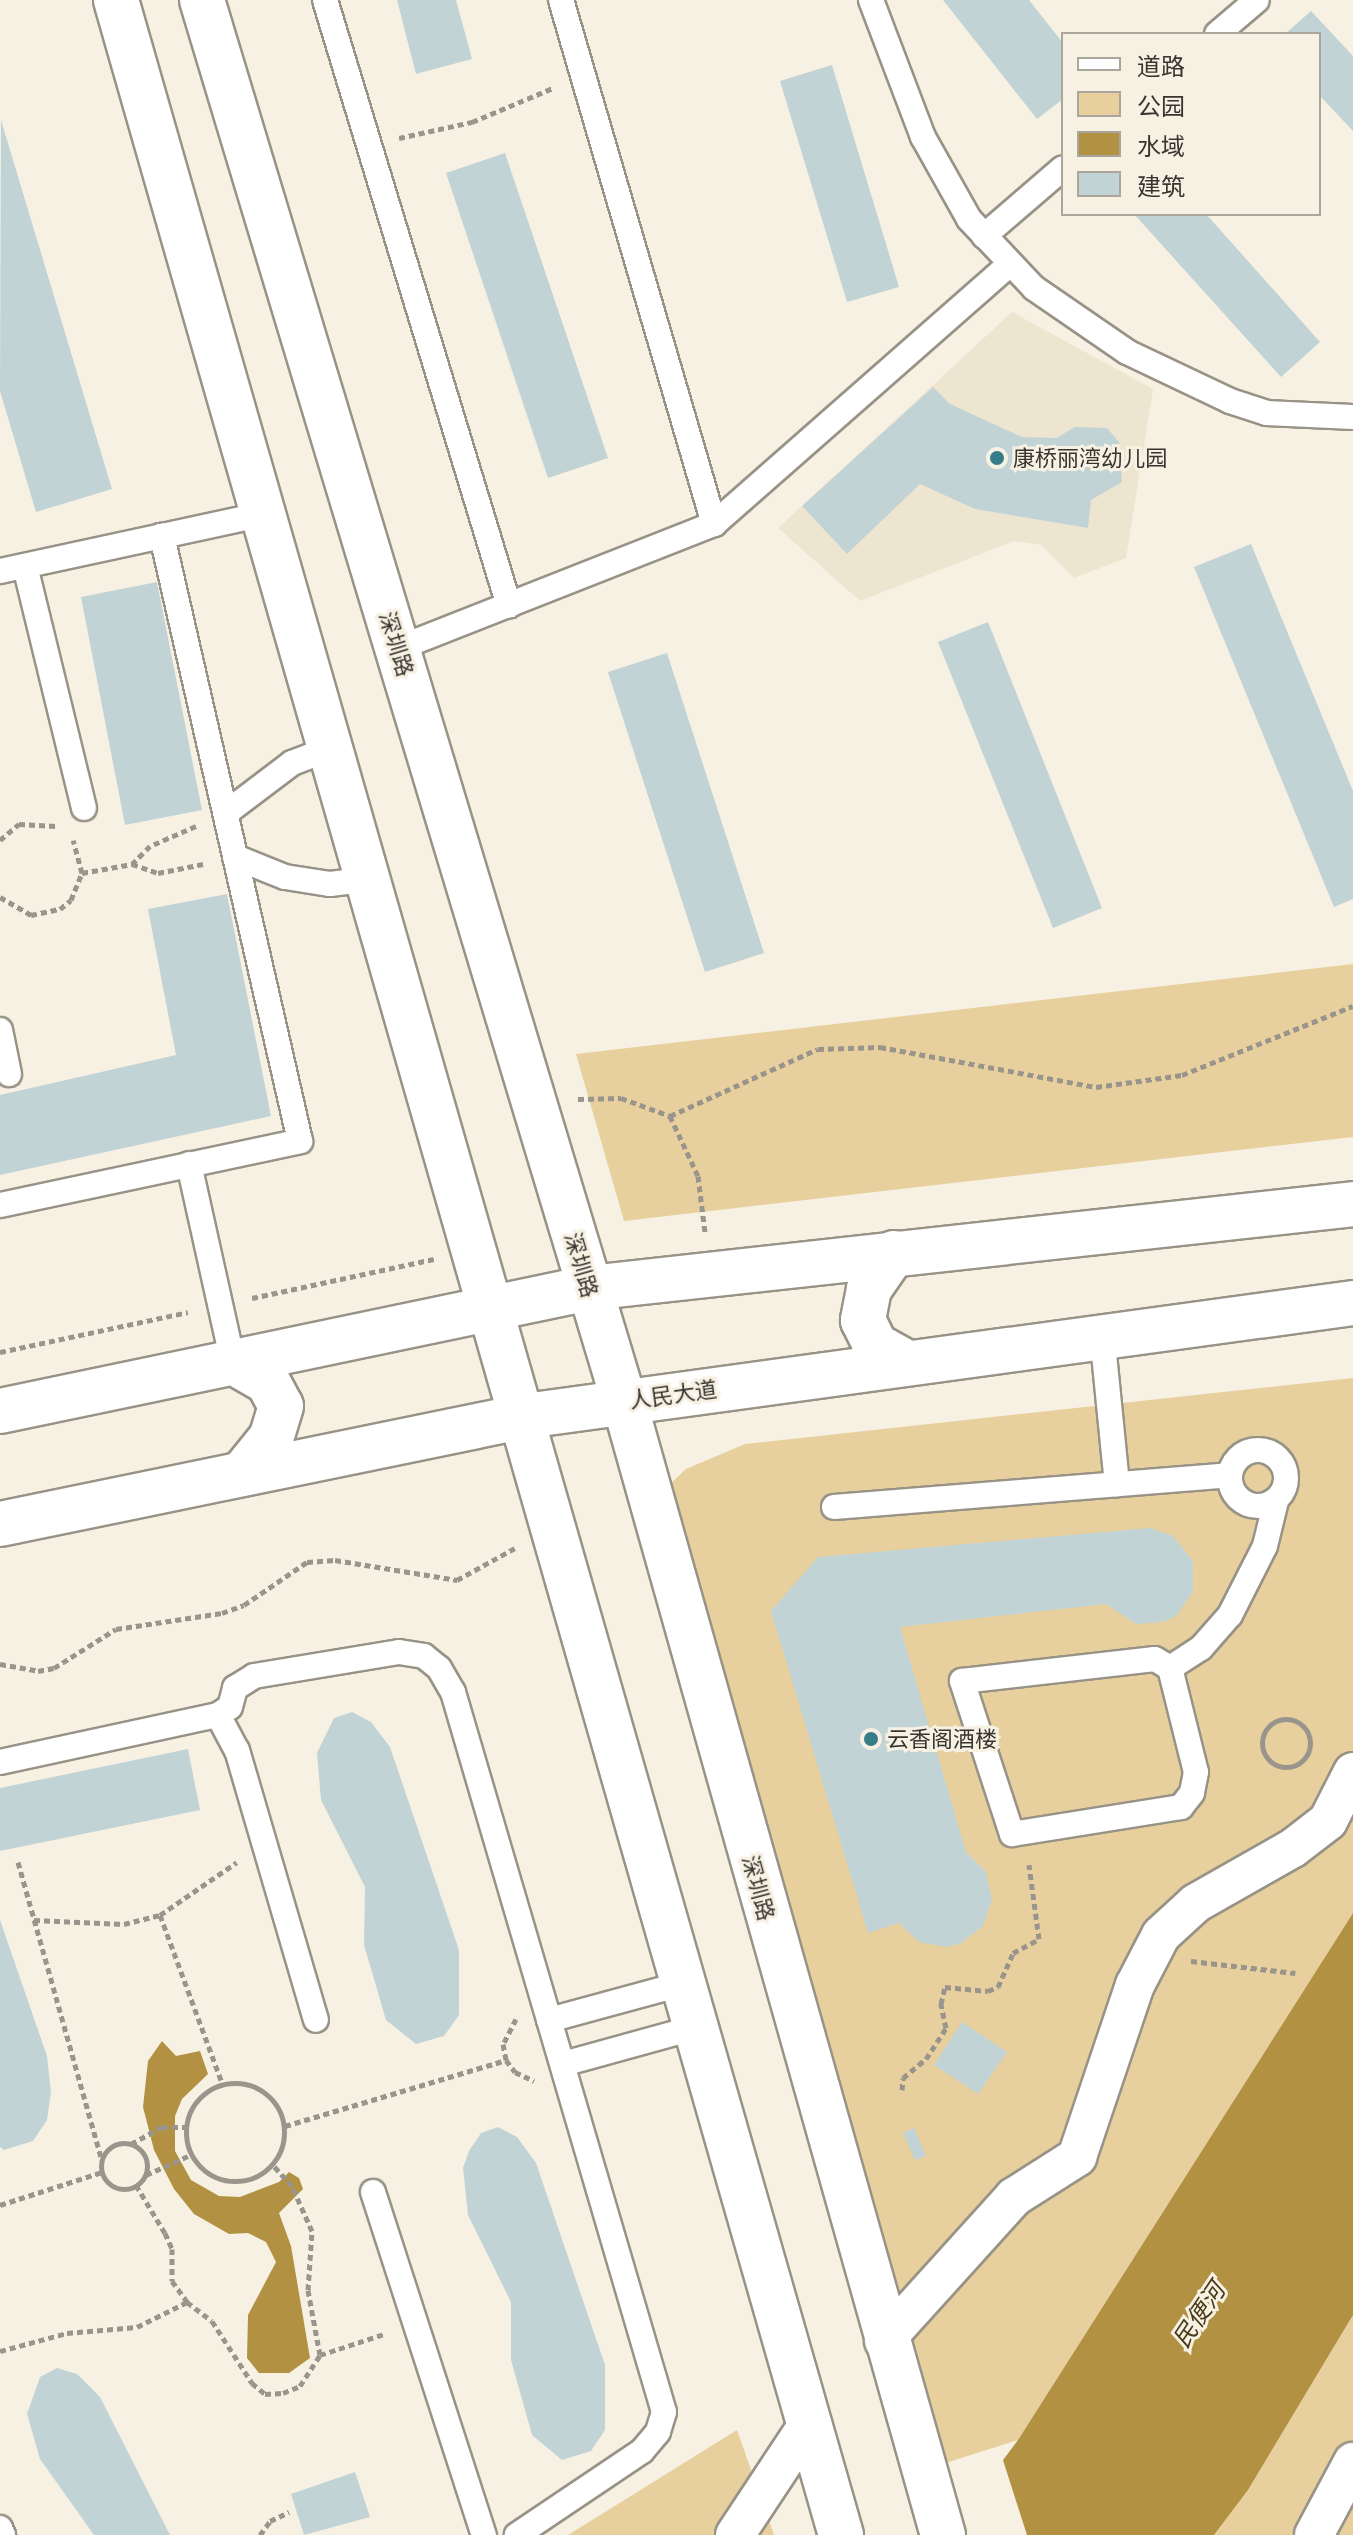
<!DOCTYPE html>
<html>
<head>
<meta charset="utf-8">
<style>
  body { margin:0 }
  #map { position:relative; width:1353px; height:2535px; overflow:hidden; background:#f7f1e3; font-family:"PT Serif","Noto Sans SC",serif }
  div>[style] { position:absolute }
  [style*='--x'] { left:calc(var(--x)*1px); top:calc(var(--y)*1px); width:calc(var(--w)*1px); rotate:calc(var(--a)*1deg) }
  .built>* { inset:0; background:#eee5d1 }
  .green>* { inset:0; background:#e7d09d }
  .water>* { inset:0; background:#b29142 }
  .pier>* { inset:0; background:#f7f1e3 }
  .building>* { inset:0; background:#c2d3d6 }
  .path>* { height:5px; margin-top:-2.5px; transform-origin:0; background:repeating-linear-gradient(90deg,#99958c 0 6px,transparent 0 10px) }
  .path>.ring { margin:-2.5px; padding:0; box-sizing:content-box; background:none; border:5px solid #99958c; border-radius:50% }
  .roads { filter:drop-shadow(2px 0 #989386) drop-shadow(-2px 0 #989386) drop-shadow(0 2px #989386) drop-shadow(0 -2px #989386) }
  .service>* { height:24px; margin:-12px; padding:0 12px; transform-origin:12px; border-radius:12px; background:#fff }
  .service>.ring { margin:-12px; padding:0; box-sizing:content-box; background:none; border:24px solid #fff; border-radius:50% }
  .pedestrian>* { height:38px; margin:-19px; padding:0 19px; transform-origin:19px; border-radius:19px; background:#fff }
  .tertiary>* { height:44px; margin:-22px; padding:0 22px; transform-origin:22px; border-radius:22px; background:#fff }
  .secondary>* { height:44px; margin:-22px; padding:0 22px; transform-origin:22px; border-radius:22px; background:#fff }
  .dots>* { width:22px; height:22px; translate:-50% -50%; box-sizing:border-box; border:4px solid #f7f1e3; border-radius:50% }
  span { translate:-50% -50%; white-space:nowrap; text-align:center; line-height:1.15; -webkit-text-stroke:6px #f7f1e3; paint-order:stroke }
  .poi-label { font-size:22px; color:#373530 }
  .left { translate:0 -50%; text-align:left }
  .street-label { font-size:22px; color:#373530 }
  .water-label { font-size:24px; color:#473917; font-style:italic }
  .legend { position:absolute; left:1061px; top:32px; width:260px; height:184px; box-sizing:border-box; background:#f7f1e3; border:2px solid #aaa69b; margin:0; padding:10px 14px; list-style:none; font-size:24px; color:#373530 }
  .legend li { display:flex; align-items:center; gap:16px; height:40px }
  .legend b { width:40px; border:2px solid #aaa69b }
</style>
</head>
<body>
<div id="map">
  <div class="built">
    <i style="clip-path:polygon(1012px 312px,1153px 389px,1126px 558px,1074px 578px,1041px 545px,1014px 541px,860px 601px,778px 528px)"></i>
  </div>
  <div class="green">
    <i style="clip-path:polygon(1353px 964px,1353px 1137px,624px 1221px,576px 1054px)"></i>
    <i style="clip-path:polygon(1353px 1378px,1353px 1913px,1018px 2440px,936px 2466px,651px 1502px,686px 1469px,745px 1444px)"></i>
    <i style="clip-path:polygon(1353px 2315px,1353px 2535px,1214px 2535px,1248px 2490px)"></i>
    <i style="clip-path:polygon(737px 2430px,774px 2535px,568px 2535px)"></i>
  </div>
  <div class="water">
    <i style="clip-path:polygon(1353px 1913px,1353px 2315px,1248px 2490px,1214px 2535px,947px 2535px,1018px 2440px)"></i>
    <i style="clip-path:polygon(162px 2041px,176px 2056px,200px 2051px,208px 2074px,182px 2099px,175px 2116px,175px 2151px,191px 2180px,219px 2196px,240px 2197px,279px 2182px,289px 2172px,299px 2178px,303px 2189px,279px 2213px,291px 2246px,310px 2358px,289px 2373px,259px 2373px,247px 2358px,248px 2315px,276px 2262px,266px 2242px,248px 2233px,229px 2234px,194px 2214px,174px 2189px,154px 2150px,143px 2107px,148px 2061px)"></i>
  </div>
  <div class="pier">
    <i style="clip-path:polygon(1002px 2457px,1027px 2535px,943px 2535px,992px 2468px)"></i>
  </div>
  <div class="building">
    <i style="clip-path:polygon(397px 0,456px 0,472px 59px,416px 74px)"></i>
    <i style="clip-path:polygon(943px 0,1029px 0,1063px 43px,1063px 99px,1037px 119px)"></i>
    <i style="clip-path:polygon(1311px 11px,1353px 56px,1353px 131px,1319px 95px,1319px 34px,1285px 34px)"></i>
    <i style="clip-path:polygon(832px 65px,899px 287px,847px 302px,780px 81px)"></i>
    <i style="clip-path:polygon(1px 120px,112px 489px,36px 512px,0 391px)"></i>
    <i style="clip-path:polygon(505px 153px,608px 458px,548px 478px,446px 173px)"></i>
    <i style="clip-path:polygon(1134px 214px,1206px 214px,1320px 342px,1281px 377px)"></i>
    <i style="clip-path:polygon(933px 387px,950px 404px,1022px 437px,1056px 438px,1075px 427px,1107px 428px,1119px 442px,1122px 482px,1091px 500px,1088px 528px,975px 509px,920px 484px,847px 554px,802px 506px)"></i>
    <i style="clip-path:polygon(1251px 544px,1353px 791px,1353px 899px,1334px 907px,1194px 567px)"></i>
    <i style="clip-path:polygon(157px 582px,202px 810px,125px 825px,81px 597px)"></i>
    <i style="clip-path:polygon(988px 622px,1102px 908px,1053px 928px,938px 642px)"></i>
    <i style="clip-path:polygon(667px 653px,764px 953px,705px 972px,608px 672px)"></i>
    <i style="clip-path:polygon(227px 894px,271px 1116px,0 1175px,0 1095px,176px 1055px,148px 909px)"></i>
    <i style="clip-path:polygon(1150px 1528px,1173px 1536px,1193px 1561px,1193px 1592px,1176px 1616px,1163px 1622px,1136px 1624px,1106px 1604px,900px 1627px,966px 1852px,986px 1872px,992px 1899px,983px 1926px,960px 1944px,946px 1947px,919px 1942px,899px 1923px,868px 1933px,771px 1611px,818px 1557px)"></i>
    <i style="clip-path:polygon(352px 1712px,371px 1722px,390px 1747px,459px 1950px,459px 2015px,444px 2036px,416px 2044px,386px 2020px,364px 1945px,365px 1887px,321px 1800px,317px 1753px,334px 1718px)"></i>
    <i style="clip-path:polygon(188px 1749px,200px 1810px,0 1851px,0 1788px)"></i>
    <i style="clip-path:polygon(0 1920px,47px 2056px,51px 2092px,47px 2120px,33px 2141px,4px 2150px,0 2147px)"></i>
    <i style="clip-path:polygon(962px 2022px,1007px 2052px,978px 2094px,934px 2065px)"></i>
    <i style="clip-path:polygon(498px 2127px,517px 2137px,536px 2163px,605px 2365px,605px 2430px,591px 2451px,562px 2460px,532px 2435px,511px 2360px,511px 2302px,468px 2215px,463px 2168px,469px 2151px,481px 2133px)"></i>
    <i style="clip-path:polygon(914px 2128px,926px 2156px,915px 2160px,903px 2133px)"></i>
    <i style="clip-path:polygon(57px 2368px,77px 2374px,100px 2397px,170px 2535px,94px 2535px,40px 2459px,27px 2414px,40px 2377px)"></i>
    <i style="clip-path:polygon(355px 2472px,370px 2517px,304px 2535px,291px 2494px)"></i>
  </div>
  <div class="path">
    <i style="--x:399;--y:138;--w:75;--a:-12.4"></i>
    <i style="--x:472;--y:122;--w:88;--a:-22.8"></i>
    <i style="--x:196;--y:826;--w:50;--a:156.5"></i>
    <i style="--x:150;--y:846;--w:25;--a:135"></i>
    <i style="--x:132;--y:864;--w:28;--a:19"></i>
    <i style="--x:158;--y:873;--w:46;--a:-11.3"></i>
    <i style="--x:0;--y:840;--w:25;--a:-40"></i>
    <i style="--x:19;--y:824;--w:37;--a:3"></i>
    <i style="--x:82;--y:873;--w:51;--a:-10.2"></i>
    <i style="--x:0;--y:897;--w:36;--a:30"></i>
    <i style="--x:31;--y:915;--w:30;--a:-12"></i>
    <i style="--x:60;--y:909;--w:14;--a:-39"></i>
    <i style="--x:71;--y:900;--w:29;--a:-68"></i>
    <i style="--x:82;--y:873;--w:34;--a:-105"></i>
    <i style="--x:578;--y:1099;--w:43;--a:-1.3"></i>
    <i style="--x:621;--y:1098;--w:52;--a:20.2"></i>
    <i style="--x:670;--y:1116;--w:66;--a:65"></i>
    <i style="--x:698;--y:1176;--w:56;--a:82.9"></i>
    <i style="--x:670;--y:1116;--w:162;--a:-24.4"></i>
    <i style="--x:818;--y:1049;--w:62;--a:-1.8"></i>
    <i style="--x:880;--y:1047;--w:220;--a:10.5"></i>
    <i style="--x:1096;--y:1087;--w:87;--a:-7.9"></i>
    <i style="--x:1182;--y:1075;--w:184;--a:-22"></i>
    <i style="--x:252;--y:1298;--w:186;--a:-12.1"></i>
    <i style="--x:0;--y:1352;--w:192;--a:-12"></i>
    <i style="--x:0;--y:1664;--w:39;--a:10"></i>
    <i style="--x:38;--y:1671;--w:16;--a:-11"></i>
    <i style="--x:54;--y:1668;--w:73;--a:-32.2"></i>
    <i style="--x:116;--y:1629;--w:107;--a:-8.6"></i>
    <i style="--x:222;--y:1613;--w:23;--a:-20"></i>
    <i style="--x:244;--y:1605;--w:76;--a:-34.3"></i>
    <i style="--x:307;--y:1562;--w:28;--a:-4"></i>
    <i style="--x:335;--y:1560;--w:124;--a:9.3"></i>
    <i style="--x:457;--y:1580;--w:66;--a:-28.9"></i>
    <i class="ring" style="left:1262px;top:1719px;width:43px;height:43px"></i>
    <i style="--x:18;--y:1862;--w:307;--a:74.3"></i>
    <i style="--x:160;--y:1915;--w:181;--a:69.7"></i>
    <i style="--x:34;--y:1920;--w:90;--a:2.5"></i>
    <i style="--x:124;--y:1924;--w:37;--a:-14"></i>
    <i style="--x:160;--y:1915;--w:93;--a:-34.5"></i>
    <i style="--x:1191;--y:1961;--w:105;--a:6.6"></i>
    <i style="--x:516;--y:2019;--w:28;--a:117"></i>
    <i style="--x:503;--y:2044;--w:16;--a:79"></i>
    <i style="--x:506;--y:2060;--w:15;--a:53"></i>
    <i style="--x:515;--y:2072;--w:21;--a:25"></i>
    <i class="ring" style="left:186px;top:2083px;width:93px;height:93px"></i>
    <i style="--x:902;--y:2090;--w:12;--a:-85"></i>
    <i style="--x:903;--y:2078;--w:30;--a:-40"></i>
    <i style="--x:926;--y:2059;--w:37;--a:-57"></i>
    <i style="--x:946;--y:2028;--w:25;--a:-102"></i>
    <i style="--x:941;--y:2004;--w:17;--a:-77"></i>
    <i style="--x:945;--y:1987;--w:43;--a:5.3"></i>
    <i style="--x:988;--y:1991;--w:11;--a:-22"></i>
    <i style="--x:998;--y:1987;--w:37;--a:-66"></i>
    <i style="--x:1013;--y:1953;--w:30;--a:-28"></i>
    <i style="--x:1039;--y:1939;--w:75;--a:-97.7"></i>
    <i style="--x:285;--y:2126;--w:231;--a:-16.6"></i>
    <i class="ring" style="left:101px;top:2143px;width:41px;height:41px"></i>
    <i style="--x:131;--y:2144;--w:35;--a:-29"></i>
    <i style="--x:162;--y:2127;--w:23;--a:0"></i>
    <i style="--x:146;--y:2175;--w:48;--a:-24.4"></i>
    <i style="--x:136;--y:2185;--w:56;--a:58.9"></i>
    <i style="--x:165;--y:2233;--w:17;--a:66"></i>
    <i style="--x:172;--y:2249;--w:32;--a:90"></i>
    <i style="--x:172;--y:2281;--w:26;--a:54"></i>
    <i style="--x:187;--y:2302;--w:31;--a:37"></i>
    <i style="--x:212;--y:2321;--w:74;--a:57.2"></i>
    <i style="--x:252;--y:2383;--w:17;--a:40"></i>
    <i style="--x:265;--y:2394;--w:18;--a:-3"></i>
    <i style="--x:283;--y:2393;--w:18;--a:-22"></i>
    <i style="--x:300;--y:2386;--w:37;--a:-57"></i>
    <i style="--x:320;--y:2355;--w:66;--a:-100.5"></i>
    <i style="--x:308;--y:2290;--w:59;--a:-86.1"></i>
    <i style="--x:312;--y:2231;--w:49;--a:-114"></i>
    <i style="--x:292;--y:2186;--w:30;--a:-132"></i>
    <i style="--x:0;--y:2205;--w:107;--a:-17.9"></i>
    <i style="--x:0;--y:2351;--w:69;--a:-15"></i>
    <i style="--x:67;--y:2333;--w:70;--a:-4.9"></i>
    <i style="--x:137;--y:2327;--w:56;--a:-26.6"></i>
    <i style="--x:320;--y:2355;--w:67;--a:-18.2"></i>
    <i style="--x:260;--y:2535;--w:17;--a:-54"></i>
    <i style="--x:270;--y:2521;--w:21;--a:-25"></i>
  </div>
  <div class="roads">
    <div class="service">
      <i style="--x:325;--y:0;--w:633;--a:73.11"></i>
      <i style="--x:561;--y:0;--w:546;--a:73.72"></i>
      <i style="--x:871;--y:0;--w:147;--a:69.2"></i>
      <i style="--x:923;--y:137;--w:94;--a:60.7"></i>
      <i style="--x:969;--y:219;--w:95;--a:46.7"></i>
      <i style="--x:1034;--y:288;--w:113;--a:34.5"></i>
      <i style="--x:1127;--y:352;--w:114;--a:25.4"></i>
      <i style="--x:1230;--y:401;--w:38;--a:18"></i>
      <i style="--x:1266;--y:413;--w:87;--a:2.6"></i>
      <i style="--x:1217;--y:34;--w:52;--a:-40.4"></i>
      <i style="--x:984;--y:236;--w:104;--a:-40.7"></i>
      <i style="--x:25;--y:566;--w:249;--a:76.3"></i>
      <i style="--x:0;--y:571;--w:270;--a:-12.2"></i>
      <i style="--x:399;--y:648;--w:339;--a:-21.5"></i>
      <i style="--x:714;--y:524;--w:394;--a:-41.3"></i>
      <i style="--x:226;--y:813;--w:83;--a:-37.1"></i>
      <i style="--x:292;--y:763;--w:42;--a:-21"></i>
      <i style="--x:235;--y:857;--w:54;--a:21.8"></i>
      <i style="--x:285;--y:877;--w:46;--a:8.8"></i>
      <i style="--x:330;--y:884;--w:39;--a:-7"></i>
      <i style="--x:0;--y:1030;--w:45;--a:78.4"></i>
      <i style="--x:189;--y:1164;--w:203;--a:77.5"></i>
      <i style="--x:0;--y:1205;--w:307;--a:-12"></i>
      <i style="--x:300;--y:1141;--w:621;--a:-102.85"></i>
      <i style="--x:1102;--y:1334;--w:151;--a:84.3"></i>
      <i class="ring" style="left:1230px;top:1450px;width:32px;height:32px"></i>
      <i style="--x:834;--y:1507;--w:396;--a:-4.6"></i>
      <i style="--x:1170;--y:1668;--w:107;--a:76"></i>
      <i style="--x:1196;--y:1772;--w:21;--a:101"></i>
      <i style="--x:1192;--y:1793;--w:18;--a:128"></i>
      <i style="--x:1181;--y:1807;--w:171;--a:170.9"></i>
      <i style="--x:1012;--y:1834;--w:161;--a:-108.1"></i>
      <i style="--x:962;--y:1681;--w:194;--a:-6.5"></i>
      <i style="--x:1155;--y:1659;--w:17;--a:31"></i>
      <i style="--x:1170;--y:1668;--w:37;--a:-33"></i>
      <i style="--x:1201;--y:1648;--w:44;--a:-48.7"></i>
      <i style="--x:1230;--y:1615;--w:77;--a:-63.1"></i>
      <i style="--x:1265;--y:1546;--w:46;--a:-76.3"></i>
      <i style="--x:218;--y:1715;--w:40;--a:62"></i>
      <i style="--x:237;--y:1750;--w:281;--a:73.7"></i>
      <i style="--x:0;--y:1762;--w:223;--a:-12.2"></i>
      <i style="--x:218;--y:1715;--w:14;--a:-34"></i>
      <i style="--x:230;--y:1707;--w:20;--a:-75"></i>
      <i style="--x:235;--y:1688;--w:22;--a:-32"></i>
      <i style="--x:254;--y:1676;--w:147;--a:-9.4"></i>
      <i style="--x:399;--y:1652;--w:25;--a:9"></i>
      <i style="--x:424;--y:1656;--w:19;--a:39"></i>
      <i style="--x:439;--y:1668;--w:28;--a:60"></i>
      <i style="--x:453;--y:1692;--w:750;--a:73.67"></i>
      <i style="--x:664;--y:2412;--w:21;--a:107"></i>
      <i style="--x:658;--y:2432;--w:25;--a:130"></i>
      <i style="--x:642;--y:2451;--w:151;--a:146.1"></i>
      <i style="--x:549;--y:2020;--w:141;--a:-15.2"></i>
      <i style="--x:563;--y:2064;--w:139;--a:-15.4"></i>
      <i style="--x:373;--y:2192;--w:361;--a:72.1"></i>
      <i style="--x:0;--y:2528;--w:8;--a:67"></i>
    </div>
    <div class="pedestrian">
      <i style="--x:884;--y:2341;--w:194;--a:-47.9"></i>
      <i style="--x:1014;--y:2197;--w:75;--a:-32.4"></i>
      <i style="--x:1077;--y:2157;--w:182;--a:-71.4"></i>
      <i style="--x:1135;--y:1985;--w:56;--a:-62.5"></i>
      <i style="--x:1161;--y:1935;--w:47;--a:-42.4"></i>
      <i style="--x:1196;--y:1903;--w:112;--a:-29.6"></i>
      <i style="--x:1293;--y:1848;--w:44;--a:-37.6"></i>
      <i style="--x:1328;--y:1821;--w:55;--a:-63"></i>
      <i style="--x:735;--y:2535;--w:134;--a:-56.5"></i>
      <i style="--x:1314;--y:2535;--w:83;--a:-61.9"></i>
    </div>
    <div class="tertiary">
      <i style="--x:116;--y:0;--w:2637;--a:74.04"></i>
      <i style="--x:202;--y:0;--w:1463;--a:73.24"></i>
      <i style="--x:624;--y:1401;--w:1178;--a:74.29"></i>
    </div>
    <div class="secondary">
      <i style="--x:894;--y:1253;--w:44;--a:124.8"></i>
      <i style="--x:869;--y:1289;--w:32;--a:101"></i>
      <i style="--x:863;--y:1320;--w:28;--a:64"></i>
      <i style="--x:875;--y:1345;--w:35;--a:29"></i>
      <i style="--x:233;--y:1362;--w:40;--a:29.7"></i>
      <i style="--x:268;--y:1382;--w:27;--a:62"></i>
      <i style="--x:281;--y:1406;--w:34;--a:107"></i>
      <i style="--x:271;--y:1438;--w:46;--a:128.9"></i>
      <i style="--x:0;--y:1411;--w:602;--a:-11.8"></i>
      <i style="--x:589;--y:1288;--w:769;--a:-6.27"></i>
      <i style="--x:0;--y:1524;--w:536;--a:-11.62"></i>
      <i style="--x:525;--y:1416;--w:836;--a:-7.77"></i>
    </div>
  </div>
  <div class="dots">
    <i style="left:997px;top:458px;background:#367c89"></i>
    <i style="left:871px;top:1739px;background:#367c89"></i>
  </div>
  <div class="poi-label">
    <span class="left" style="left:1013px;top:458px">康桥丽湾幼儿园</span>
    <span class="left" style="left:887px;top:1739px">云香阁酒楼</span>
  </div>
  <div class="street-label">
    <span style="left:397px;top:644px;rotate:73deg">深圳路</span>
    <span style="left:582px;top:1265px;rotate:74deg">深圳路</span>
    <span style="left:673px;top:1394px;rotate:-8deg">人民大道</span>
    <span style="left:759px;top:1888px;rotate:75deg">深圳路</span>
  </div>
  <div class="water-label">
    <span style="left:1199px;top:2315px;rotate:-56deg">民便河</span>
  </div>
  <ul class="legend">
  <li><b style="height:10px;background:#fff"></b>道路</li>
  <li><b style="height:22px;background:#e7d09d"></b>公园</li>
  <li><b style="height:22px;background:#b29142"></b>水域</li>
  <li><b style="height:22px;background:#c2d3d6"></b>建筑</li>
  </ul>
</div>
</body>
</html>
